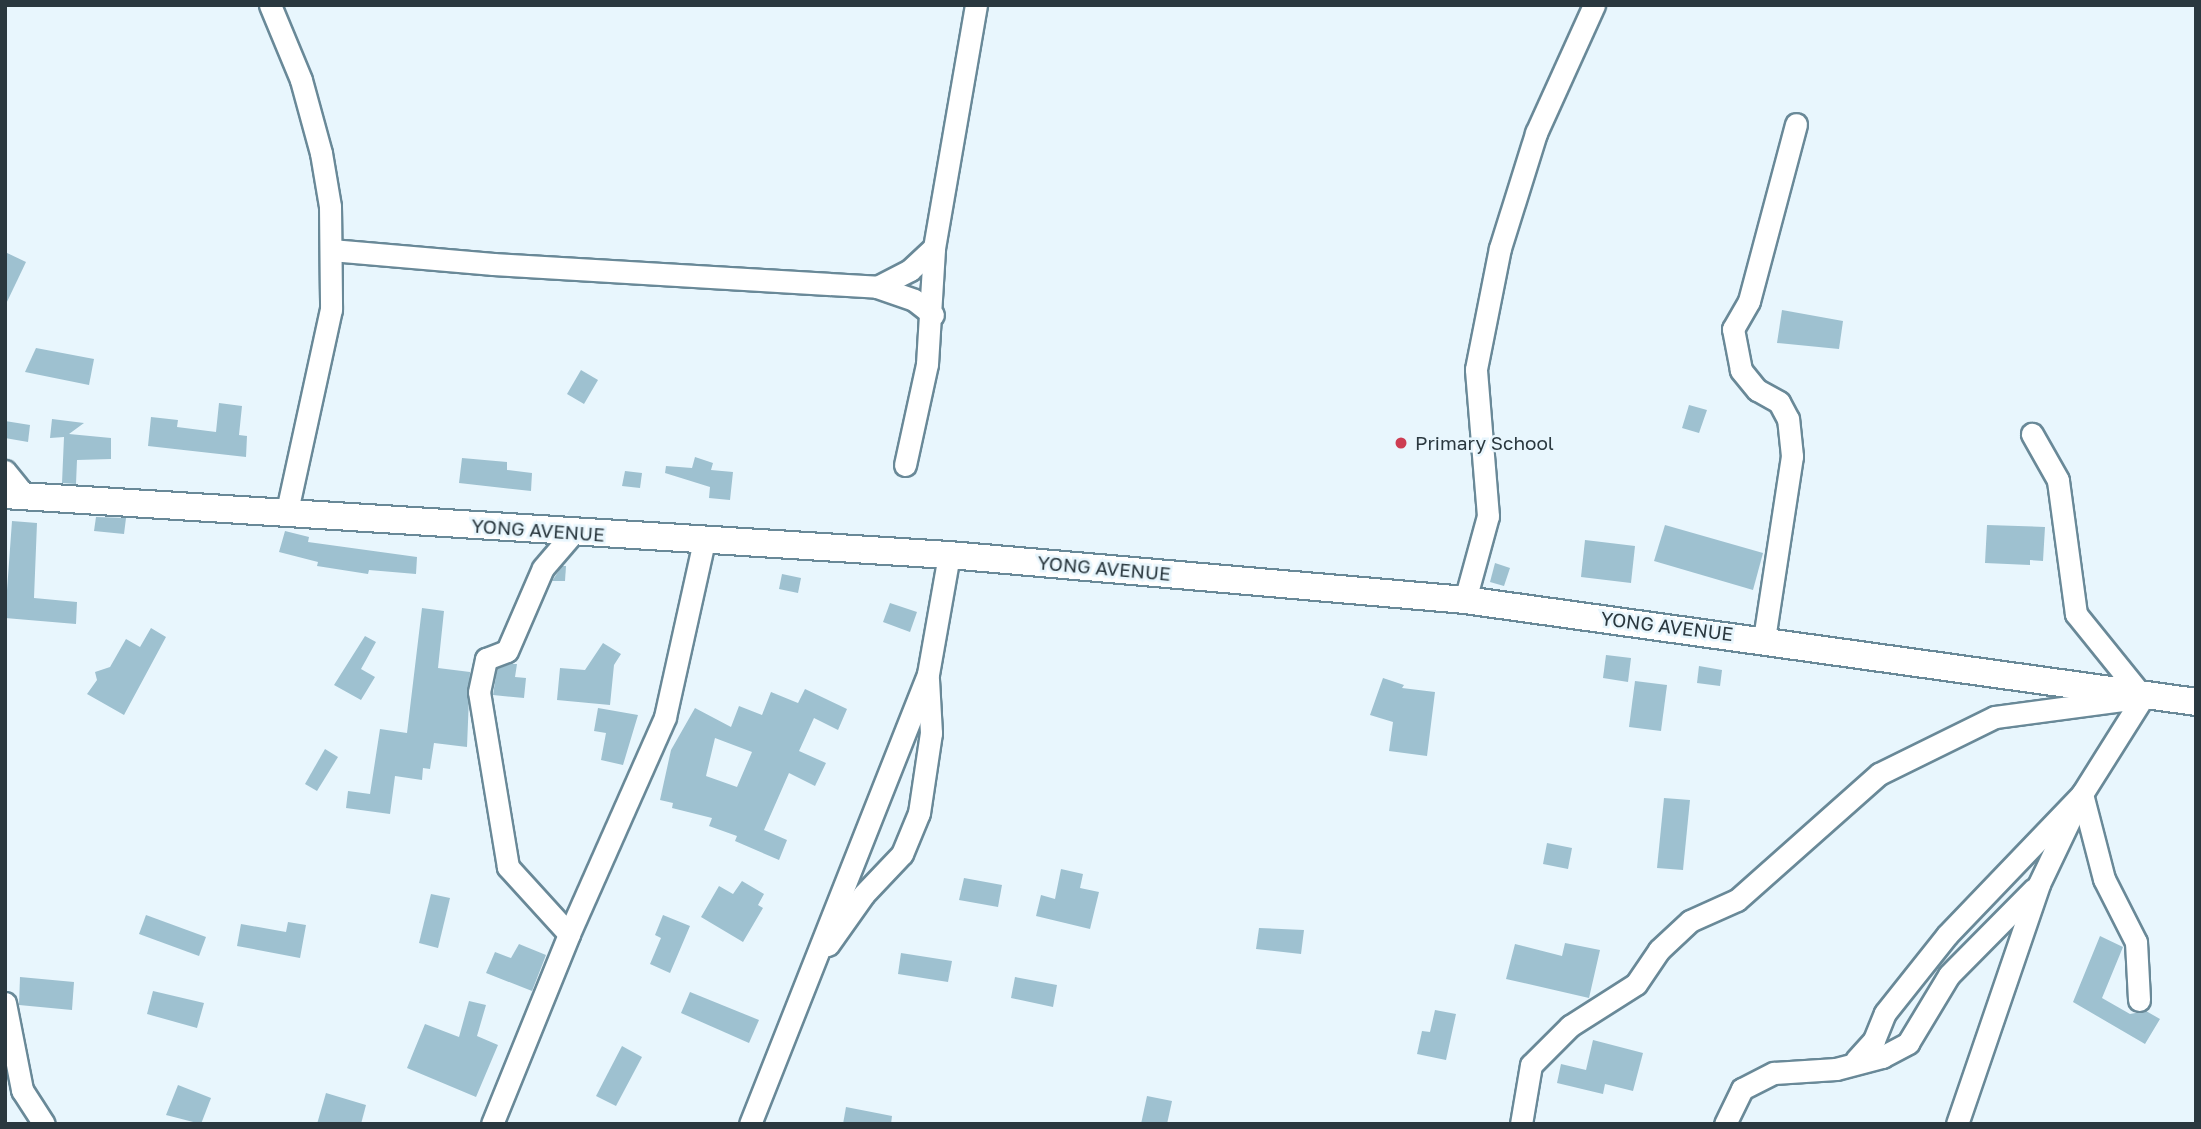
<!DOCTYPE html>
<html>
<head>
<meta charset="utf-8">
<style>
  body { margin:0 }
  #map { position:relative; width:2201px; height:1129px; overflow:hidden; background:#e8f6fd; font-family:"Golos Text",sans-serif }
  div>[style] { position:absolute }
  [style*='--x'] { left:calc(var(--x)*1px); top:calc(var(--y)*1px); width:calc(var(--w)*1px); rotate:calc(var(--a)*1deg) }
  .building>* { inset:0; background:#9ec1d0 }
  .roads { filter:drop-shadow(2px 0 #698998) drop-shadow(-2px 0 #698998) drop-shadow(0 2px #698998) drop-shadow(0 -2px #698998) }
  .minor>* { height:21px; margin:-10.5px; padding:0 10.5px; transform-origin:10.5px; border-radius:10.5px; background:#fff }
  .tertiary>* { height:26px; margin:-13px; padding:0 13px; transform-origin:13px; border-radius:13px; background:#fff }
  .dots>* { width:19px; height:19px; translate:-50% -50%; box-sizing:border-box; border:4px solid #e8f6fd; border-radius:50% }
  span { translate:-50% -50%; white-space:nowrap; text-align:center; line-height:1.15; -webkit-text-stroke:5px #e8f6fd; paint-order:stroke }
  .poi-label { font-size:19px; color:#2a383f }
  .left { translate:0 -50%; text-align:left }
  .street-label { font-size:19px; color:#2a383f }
  .frame { position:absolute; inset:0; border:7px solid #2a383f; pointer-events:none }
</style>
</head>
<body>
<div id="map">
  <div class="building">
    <i style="clip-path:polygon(5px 252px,26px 262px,5px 306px)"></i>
    <i style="clip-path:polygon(1782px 310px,1843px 321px,1839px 349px,1777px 343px)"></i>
    <i style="clip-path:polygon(36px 348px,94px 359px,89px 385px,25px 372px)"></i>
    <i style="clip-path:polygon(581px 370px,598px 380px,584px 404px,567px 394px)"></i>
    <i style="clip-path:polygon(219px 403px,242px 406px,239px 435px,247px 436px,246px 457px,148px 446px,151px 417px,178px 420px,177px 427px,216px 432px)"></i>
    <i style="clip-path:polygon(1689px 405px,1707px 410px,1699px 433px,1682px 428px)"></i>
    <i style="clip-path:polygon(52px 419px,84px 423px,69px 434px,111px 438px,111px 459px,77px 460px,76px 484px,62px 483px,64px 437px,50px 438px)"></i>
    <i style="clip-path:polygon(5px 421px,30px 425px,28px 442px,5px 438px)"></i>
    <i style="clip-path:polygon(695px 457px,713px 463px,711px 470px,733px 472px,730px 500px,709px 498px,710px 487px,665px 473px,666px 466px,692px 468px)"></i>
    <i style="clip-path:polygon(462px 458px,507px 462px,507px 470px,532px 473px,531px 491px,459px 483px)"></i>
    <i style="clip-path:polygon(625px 471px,642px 473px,640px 488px,622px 486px)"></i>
    <i style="clip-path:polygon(96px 517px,126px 518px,124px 534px,94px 531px)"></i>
    <i style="clip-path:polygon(12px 521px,37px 523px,34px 598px,77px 602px,76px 624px,5px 618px)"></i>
    <i style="clip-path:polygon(1665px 525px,1763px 553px,1753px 590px,1654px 561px)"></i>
    <i style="clip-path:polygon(1987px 525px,2045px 527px,2043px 561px,2030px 560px,2030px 565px,1985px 563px)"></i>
    <i style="clip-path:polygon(285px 531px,309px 537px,308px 542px,417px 557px,416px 574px,369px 570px,368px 574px,317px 566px,318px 562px,279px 552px)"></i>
    <i style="clip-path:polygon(1585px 540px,1635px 546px,1631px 583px,1581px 577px)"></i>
    <i style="clip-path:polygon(1495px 563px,1510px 568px,1504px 586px,1490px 582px)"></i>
    <i style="clip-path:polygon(562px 566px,566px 566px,565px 581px,552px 581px)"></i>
    <i style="clip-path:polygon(782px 574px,801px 578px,798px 593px,779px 589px)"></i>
    <i style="clip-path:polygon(890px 603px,917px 612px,910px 632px,883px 622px)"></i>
    <i style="clip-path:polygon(422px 608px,444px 611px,438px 668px,470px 672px,467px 747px,434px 743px,430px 769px,423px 768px,422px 780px,395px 776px,390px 814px,346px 808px,348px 791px,370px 794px,380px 729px,407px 733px)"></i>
    <i style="clip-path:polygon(151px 628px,166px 637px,124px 715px,87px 694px,97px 680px,95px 672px,110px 667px,126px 639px,140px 647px)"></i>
    <i style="clip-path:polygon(365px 636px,376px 642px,361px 669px,375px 677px,361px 700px,334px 685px)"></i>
    <i style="clip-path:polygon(603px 643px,621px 654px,614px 665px,610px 705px,557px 700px,560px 668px,585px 670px)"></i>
    <i style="clip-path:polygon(1606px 655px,1631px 658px,1628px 682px,1603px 678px)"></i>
    <i style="clip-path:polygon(510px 664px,517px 664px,515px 677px,526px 678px,524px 698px,493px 695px,497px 669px)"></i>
    <i style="clip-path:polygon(1699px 666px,1722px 670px,1720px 686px,1697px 683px)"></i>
    <i style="clip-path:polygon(1383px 678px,1404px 685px,1402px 688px,1435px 692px,1427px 756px,1389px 751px,1393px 722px,1370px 715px)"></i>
    <i style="clip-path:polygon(1635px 681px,1667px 685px,1661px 731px,1629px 727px)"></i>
    <i style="clip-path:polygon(evenodd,805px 689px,847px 709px,838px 730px,814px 718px,799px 751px,826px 763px,815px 786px,789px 773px,764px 830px,787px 840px,779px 860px,735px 841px,737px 836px,709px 826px,712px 818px,672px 808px,673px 803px,660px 800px,671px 750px,695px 708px,731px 727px,739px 706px,762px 715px,771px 692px,798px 703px,805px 689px,715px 738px,752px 752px,737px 787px,706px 776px,715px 738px)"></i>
    <i style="clip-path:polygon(598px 708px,638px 715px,623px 765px,601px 760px,606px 733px,594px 731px)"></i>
    <i style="clip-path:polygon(325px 749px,338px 757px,317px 791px,305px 784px)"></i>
    <i style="clip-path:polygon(1664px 798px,1690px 800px,1683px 870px,1657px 868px)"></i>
    <i style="clip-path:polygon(1547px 843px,1572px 848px,1568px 869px,1543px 864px)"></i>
    <i style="clip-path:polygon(1061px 869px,1083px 874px,1080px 888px,1099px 892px,1090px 929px,1036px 916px,1041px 895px,1055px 899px)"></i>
    <i style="clip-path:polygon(964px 878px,1002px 885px,998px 907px,959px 900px)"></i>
    <i style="clip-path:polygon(742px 881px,764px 894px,758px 905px,763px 908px,743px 942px,701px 917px,719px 886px,733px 894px)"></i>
    <i style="clip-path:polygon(431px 894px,450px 898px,438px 948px,419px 943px)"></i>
    <i style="clip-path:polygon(146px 915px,206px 937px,199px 956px,139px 934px)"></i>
    <i style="clip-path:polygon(663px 915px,690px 926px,670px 973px,650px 964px,661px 938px,655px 935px)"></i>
    <i style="clip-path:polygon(288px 922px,306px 925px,300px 958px,237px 946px,241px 924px,286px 932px)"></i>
    <i style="clip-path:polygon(1259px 928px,1304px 930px,1301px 954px,1256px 949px)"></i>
    <i style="clip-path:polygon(2100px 936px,2123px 947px,2102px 998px,2130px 1014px,2146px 1011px,2160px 1019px,2145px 1044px,2073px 1002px)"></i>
    <i style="clip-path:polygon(1565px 943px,1600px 950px,1589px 998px,1506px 979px,1515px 944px,1562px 956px)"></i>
    <i style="clip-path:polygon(519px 944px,546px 955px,532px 991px,486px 973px,495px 952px,511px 958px)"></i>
    <i style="clip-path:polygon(901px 953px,952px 961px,948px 982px,898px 974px)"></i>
    <i style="clip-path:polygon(20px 977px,74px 982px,72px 1010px,19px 1005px)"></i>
    <i style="clip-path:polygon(1015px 977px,1057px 985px,1053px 1007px,1011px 998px)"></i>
    <i style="clip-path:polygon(153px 991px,204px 1003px,197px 1028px,147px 1014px)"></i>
    <i style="clip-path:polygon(690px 992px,759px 1020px,749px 1043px,681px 1013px)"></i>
    <i style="clip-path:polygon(469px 1001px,486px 1005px,477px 1036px,498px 1045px,476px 1097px,407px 1068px,425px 1024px,459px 1037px)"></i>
    <i style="clip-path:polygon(1435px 1010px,1456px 1014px,1446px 1060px,1417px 1054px,1422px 1031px,1430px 1032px)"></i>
    <i style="clip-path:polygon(1593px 1040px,1643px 1053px,1633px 1091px,1605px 1084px,1603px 1094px,1557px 1083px,1561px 1064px,1586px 1070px)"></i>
    <i style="clip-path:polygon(622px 1046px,642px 1057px,616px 1106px,596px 1096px)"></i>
    <i style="clip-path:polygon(178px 1085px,211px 1098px,201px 1124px,166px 1115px)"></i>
    <i style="clip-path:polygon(326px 1093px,366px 1105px,361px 1124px,317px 1124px)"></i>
    <i style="clip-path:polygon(1147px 1096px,1172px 1101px,1167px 1124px,1141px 1124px)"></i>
    <i style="clip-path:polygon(846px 1107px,892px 1116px,891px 1124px,843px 1124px)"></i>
  </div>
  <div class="roads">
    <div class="minor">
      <i style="--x:270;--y:5;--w:81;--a:67.5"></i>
      <i style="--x:301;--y:80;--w:76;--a:74.7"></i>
      <i style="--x:321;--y:153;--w:54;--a:80.4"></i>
      <i style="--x:330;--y:206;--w:103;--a:89.4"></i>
      <i style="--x:331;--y:309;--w:206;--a:102.3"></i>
      <i style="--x:331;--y:250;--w:163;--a:4.9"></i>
      <i style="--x:493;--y:264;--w:385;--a:3.4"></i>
      <i style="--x:877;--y:287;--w:39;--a:19"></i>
      <i style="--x:914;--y:300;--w:24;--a:38"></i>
      <i style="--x:877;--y:287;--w:37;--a:-27"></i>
      <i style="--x:910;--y:270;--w:33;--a:-43"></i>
      <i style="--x:905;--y:465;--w:103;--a:-77.7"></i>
      <i style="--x:927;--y:364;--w:116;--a:-86.5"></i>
      <i style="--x:934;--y:248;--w:247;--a:-80.2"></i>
      <i style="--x:5;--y:471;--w:32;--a:51"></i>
      <i style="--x:1465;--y:600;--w:87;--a:-74.7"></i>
      <i style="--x:1488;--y:516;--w:147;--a:-94.7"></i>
      <i style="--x:1476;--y:369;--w:123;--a:-78.8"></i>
      <i style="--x:1500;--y:248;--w:121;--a:-72.6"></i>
      <i style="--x:1536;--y:133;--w:141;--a:-65.6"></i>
      <i style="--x:1764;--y:639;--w:185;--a:-81.3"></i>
      <i style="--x:1792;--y:456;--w:37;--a:-96"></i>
      <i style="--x:1788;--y:419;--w:19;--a:-118"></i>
      <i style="--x:1779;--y:402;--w:25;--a:-151"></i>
      <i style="--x:1757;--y:390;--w:26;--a:-129"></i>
      <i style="--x:1741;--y:370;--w:42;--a:-101"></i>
      <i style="--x:1733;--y:329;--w:32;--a:-60"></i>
      <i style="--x:1749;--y:301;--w:183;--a:-75.1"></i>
      <i style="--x:569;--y:934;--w:91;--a:-132.3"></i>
      <i style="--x:508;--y:867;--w:177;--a:-99.4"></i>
      <i style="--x:479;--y:692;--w:34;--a:-78"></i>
      <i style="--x:486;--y:659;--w:22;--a:-21"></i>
      <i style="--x:507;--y:651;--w:90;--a:-66.6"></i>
      <i style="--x:543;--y:568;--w:46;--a:-49.4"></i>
      <i style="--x:828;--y:945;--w:62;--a:-54.8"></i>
      <i style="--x:864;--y:894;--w:55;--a:-46.5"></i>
      <i style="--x:902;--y:854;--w:44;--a:-67.5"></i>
      <i style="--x:919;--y:813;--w:81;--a:-81.5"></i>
      <i style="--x:931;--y:733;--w:54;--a:-93.2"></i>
      <i style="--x:5;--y:1003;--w:89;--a:78.9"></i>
      <i style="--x:22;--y:1090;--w:40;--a:57.1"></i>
      <i style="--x:1856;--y:1060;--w:27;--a:-48"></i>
      <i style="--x:1874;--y:1040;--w:29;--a:-68"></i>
      <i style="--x:1885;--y:1013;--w:100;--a:-51.5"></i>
      <i style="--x:1947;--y:935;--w:195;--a:-46.2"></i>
      <i style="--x:2082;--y:794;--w:88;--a:75.5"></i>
      <i style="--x:2104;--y:879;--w:71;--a:63.1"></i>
      <i style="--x:2136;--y:942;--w:58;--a:87"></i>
      <i style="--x:492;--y:1124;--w:205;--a:-67.9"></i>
      <i style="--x:569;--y:934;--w:237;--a:-66.1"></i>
      <i style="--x:665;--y:717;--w:180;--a:-77.5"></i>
      <i style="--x:750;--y:1124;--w:484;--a:-68.4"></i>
      <i style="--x:928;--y:674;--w:121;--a:-80"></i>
      <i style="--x:1521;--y:1124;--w:60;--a:-80.4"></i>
      <i style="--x:1531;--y:1065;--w:55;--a:-45"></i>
      <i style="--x:1570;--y:1026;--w:78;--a:-32.5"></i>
      <i style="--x:1636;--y:984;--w:41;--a:-55.9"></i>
      <i style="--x:1659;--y:950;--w:42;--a:-43.1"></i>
      <i style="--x:1690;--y:921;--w:51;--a:-24.1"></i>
      <i style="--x:1737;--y:900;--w:190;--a:-41.6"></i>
      <i style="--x:1879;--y:774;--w:129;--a:-26.2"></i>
      <i style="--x:1995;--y:717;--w:136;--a:-7.6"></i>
      <i style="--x:1725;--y:1124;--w:39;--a:-64"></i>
      <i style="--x:1742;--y:1089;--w:36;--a:-27"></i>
      <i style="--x:1774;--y:1073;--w:62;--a:-3.7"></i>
      <i style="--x:1836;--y:1069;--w:48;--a:-14.6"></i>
      <i style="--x:1882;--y:1057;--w:30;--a:-28"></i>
      <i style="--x:1908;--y:1043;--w:79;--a:-58.9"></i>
      <i style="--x:1949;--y:975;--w:121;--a:-45.3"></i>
      <i style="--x:1957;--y:1124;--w:254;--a:-71.1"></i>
      <i style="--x:2039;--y:884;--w:100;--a:-64.5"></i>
      <i style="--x:2082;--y:794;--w:115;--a:-57.8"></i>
      <i style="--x:2143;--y:697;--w:107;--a:-128.9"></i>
      <i style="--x:2076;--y:614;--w:135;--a:-97.7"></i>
      <i style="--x:2058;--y:480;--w:53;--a:-119.5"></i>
    </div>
    <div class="tertiary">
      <i style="--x:5;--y:495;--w:946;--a:3.64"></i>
      <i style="--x:949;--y:555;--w:518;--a:4.98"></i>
      <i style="--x:1465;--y:600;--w:738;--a:7.94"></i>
    </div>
  </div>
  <div class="dots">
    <i style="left:1401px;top:443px;background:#cd3d52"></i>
  </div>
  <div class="poi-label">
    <span class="left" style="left:1415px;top:443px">Primary School</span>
  </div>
  <div class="street-label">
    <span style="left:538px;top:530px;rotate:4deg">YONG AVENUE</span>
    <span style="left:1104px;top:568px;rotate:5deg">YONG AVENUE</span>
    <span style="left:1667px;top:626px;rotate:7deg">YONG AVENUE</span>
  </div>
  <div class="frame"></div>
</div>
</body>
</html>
